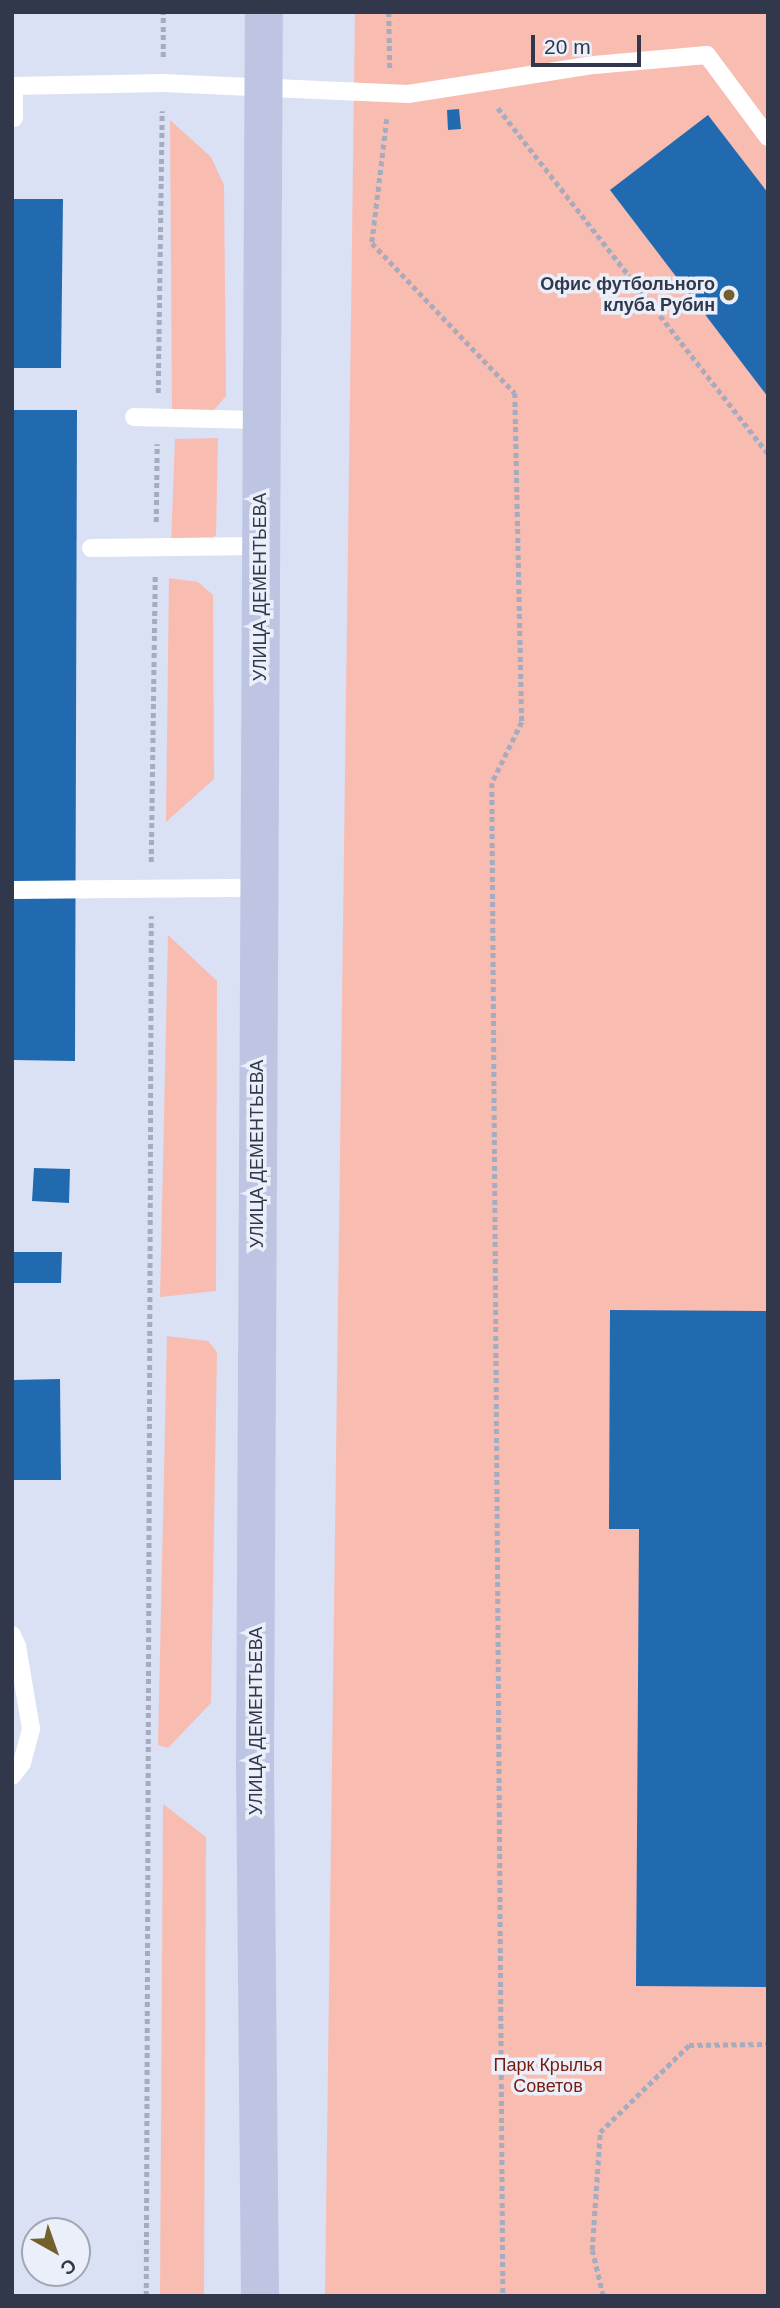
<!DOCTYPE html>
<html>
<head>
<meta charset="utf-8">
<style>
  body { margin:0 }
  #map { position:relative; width:780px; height:2308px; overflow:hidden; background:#dae1f5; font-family:Helvetica,sans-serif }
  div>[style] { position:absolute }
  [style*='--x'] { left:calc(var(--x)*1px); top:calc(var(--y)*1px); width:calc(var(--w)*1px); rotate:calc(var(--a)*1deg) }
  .green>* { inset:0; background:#f9bcb0 }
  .building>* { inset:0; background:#216ab0 }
  .path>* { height:4.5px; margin-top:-2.25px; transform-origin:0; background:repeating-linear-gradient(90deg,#a5acc0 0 5px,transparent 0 8.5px) }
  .lane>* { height:18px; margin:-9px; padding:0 9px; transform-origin:9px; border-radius:9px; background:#fff }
  .secondary>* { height:38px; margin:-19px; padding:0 19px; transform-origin:19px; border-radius:19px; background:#bec5e3 }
  .dots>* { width:19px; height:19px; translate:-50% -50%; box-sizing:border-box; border:4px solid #ebeff9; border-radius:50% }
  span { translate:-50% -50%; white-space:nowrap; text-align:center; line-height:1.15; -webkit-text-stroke:7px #ebeff9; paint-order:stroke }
  .poi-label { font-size:18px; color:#32384c; font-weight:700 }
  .right { translate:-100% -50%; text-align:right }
  .street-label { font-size:18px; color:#32384c }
  .park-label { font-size:18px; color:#781b0e }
  .frame { position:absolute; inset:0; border:14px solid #32384c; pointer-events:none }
  .north { position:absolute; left:21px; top:2217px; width:70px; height:70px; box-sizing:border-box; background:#ebeff9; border:2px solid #a1a6b4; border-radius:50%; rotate:140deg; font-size:19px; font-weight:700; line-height:28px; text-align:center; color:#32384c }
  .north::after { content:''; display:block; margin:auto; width:24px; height:32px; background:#72612f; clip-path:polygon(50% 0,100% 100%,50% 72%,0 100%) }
  .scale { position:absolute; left:531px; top:35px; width:110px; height:32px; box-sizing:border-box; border:4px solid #32384c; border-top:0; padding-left:9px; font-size:21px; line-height:24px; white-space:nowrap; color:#32384c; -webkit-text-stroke:5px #ebeff9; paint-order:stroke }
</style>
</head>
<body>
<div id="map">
  <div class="green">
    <i style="clip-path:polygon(355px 12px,768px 12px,768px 2296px,325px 2296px)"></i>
    <i style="clip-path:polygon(170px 120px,211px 157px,224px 185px,226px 396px,214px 410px,172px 413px)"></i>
    <i style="clip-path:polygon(218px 438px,216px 535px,201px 549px,171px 546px,175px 439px)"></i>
    <i style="clip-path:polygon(169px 578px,198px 582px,213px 595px,214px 779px,166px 822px)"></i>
    <i style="clip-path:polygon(168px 935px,217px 981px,216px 1291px,160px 1297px)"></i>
    <i style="clip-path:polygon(167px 1336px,208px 1341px,217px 1352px,211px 1703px,168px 1748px,158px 1745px)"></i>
    <i style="clip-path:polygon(163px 1804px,206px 1837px,204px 2296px,160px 2296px)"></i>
  </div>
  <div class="building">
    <i style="clip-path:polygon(459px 109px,461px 129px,448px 130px,447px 110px)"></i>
    <i style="clip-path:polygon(708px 115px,768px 193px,768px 397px,610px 190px)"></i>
    <i style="clip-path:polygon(12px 199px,63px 199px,61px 368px,12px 368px)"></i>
    <i style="clip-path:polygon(12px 410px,77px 410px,75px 1061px,12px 1060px)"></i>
    <i style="clip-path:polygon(34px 1168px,70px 1169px,69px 1203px,32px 1201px)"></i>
    <i style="clip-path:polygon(12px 1252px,62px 1252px,61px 1283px,12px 1283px)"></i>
    <i style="clip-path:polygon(610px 1310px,768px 1311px,768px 1987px,636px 1986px,639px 1529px,609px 1529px)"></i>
    <i style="clip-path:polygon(60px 1379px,61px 1480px,12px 1480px,12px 1380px)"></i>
  </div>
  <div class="path">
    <i style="--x:389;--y:12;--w:56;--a:89"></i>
    <i style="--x:163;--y:57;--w:45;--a:-90"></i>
    <i style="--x:498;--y:108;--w:438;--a:52"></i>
    <i style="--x:387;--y:119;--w:125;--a:96.9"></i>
    <i style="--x:372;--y:243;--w:207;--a:46.4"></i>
    <i style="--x:515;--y:393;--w:329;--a:88.8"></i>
    <i style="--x:522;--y:722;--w:68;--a:116.2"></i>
    <i style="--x:492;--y:783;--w:1513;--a:89.58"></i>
    <i style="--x:158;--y:393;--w:282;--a:-89.2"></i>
    <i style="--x:156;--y:522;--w:78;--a:-89.3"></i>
    <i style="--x:151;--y:862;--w:289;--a:-89.2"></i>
    <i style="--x:146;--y:2296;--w:1380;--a:-89.79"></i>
    <i style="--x:603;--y:2296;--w:47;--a:-103.4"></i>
    <i style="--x:592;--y:2250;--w:118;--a:-86.1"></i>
    <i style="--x:600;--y:2132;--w:124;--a:-44.3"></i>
    <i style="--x:689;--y:2045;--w:79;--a:-0.7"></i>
  </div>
  <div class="lane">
    <i style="--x:12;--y:86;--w:151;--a:-1.1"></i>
    <i style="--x:163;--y:83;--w:245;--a:2.6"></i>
    <i style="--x:408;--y:94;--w:188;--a:-8.9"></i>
    <i style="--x:594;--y:65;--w:113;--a:-5.1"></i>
    <i style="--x:707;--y:55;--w:102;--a:53.4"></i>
    <i style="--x:14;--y:86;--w:32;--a:90"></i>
    <i style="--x:134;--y:417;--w:126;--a:1.4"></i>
    <i style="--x:91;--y:548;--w:169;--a:-0.7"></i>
    <i style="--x:12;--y:890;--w:246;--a:-0.5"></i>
    <i style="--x:12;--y:1635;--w:12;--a:66"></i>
    <i style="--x:17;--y:1646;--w:84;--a:80.4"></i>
    <i style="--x:31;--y:1729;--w:35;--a:105"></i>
    <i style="--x:22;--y:1763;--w:16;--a:128"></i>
  </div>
  <div class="secondary">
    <i style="--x:260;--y:2296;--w:530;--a:-90.54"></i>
    <i style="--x:255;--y:1766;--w:1754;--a:-89.71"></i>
  </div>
  <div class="dots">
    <i style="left:729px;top:295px;background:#72612f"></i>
  </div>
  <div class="poi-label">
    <span class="right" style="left:715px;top:295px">Офис футбольного<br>клуба Рубин</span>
  </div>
  <div class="street-label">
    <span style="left:260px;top:587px;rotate:-90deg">УЛИЦА ДЕМЕНТЬЕВА</span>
    <span style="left:257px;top:1154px;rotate:-90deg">УЛИЦА ДЕМЕНТЬЕВА</span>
    <span style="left:256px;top:1721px;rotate:-90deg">УЛИЦА ДЕМЕНТЬЕВА</span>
  </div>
  <div class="park-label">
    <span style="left:548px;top:2076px">Парк Крылья<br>Советов</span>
  </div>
  <div class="frame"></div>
  <div class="north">С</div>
  <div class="scale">20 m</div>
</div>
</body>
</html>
